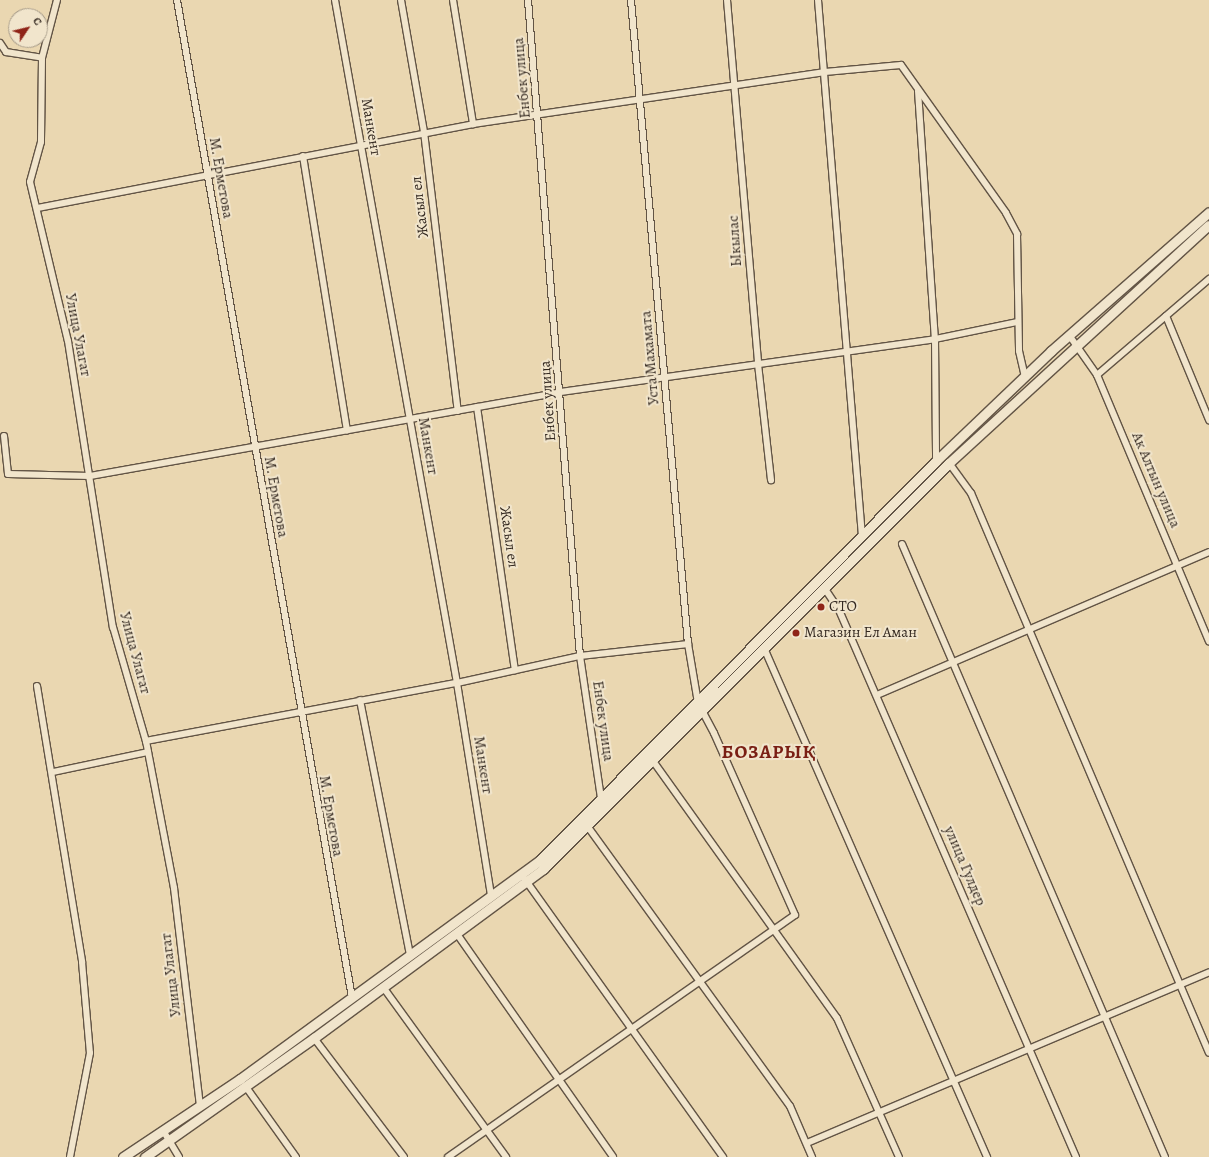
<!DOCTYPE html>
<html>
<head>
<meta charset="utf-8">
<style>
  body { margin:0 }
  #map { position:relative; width:1209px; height:1157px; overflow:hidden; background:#ead7b1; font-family:Alegreya,serif }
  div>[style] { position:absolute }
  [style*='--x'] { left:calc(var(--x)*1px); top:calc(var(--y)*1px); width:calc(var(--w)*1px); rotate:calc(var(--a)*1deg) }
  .roads { filter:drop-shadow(1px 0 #625445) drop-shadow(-1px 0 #625445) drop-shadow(0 1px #625445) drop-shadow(0 -1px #625445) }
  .minor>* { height:6px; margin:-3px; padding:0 3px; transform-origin:3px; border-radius:3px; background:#f1e5cc }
  .secondary>* { height:9px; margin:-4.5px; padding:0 4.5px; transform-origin:4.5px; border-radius:4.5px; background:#f1e5cc }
  .dots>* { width:11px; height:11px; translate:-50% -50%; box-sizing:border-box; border:2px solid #f1e5cc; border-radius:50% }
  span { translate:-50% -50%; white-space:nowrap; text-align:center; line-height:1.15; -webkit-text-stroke:4px #f1e5cc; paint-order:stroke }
  .street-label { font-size:15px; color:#342921 }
  .poi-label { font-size:15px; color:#342921 }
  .left { translate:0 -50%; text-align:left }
  .district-label { font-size:19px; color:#7a1f14; font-weight:700; letter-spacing:1px }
  .north { position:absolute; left:8px; top:8px; width:40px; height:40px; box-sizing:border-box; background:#f1e5cc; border:1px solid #a59a88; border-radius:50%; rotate:55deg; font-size:11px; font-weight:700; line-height:16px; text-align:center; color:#342921 }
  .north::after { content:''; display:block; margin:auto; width:14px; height:18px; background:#8f2418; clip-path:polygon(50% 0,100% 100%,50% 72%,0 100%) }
</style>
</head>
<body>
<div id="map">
  <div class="roads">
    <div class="minor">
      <i style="--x:57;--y:0;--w:60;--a:104.5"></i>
      <i style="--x:42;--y:58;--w:84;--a:90.7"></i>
      <i style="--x:41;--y:142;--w:41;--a:105.4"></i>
      <i style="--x:30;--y:182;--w:163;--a:76.6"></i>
      <i style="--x:68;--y:341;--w:290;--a:81.1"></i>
      <i style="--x:113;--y:627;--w:119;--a:73.9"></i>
      <i style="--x:146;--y:741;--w:150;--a:79.2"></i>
      <i style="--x:174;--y:888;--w:219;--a:83.2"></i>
      <i style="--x:177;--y:0;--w:1013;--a:80.05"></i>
      <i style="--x:335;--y:0;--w:694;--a:79.87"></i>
      <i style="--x:457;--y:683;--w:216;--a:80.9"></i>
      <i style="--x:401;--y:0;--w:134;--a:80.1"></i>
      <i style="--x:424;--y:132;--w:281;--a:83.1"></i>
      <i style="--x:453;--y:0;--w:126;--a:80.8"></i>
      <i style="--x:528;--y:0;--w:658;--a:85.47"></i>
      <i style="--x:580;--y:656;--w:145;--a:81.6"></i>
      <i style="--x:727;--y:0;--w:365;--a:85.1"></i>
      <i style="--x:758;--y:364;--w:117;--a:83.6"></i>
      <i style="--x:818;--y:0;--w:538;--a:85.31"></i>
      <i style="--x:0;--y:43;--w:11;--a:56"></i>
      <i style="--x:6;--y:52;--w:36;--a:9"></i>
      <i style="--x:918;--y:91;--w:249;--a:86.1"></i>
      <i style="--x:935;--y:339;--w:122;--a:89.5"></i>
      <i style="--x:303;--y:156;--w:278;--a:80.9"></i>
      <i style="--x:38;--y:208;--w:443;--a:-10.9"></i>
      <i style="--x:473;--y:124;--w:356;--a:-8.4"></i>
      <i style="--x:825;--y:72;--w:76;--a:-5.3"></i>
      <i style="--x:901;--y:65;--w:181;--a:54.6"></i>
      <i style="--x:1006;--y:213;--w:24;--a:62"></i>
      <i style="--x:1017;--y:234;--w:117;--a:89"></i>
      <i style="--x:1019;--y:351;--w:27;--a:77"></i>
      <i style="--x:1166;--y:316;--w:113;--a:67.5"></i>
      <i style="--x:1069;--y:335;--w:49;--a:55"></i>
      <i style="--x:1097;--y:375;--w:289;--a:67.2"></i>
      <i style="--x:1097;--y:375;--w:148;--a:-40.6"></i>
      <i style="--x:477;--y:407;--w:266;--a:81.8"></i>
      <i style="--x:4;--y:436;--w:38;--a:84"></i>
      <i style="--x:8;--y:474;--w:82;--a:1.4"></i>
      <i style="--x:90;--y:476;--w:477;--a:-10.1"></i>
      <i style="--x:560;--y:392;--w:379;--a:-8"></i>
      <i style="--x:935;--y:339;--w:84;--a:-11.7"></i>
      <i style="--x:949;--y:463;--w:37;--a:54"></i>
      <i style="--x:971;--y:493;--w:608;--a:66.97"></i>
      <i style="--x:902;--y:544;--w:667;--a:66.78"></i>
      <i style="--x:825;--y:589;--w:25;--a:56"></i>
      <i style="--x:839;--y:610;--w:596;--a:66.57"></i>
      <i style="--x:764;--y:648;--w:556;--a:66.34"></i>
      <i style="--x:37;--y:686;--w:280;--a:80.7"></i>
      <i style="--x:82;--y:962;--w:91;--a:85"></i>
      <i style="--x:90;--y:1053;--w:106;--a:100.9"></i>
      <i style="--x:877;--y:695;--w:361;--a:-23.3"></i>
      <i style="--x:360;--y:700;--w:261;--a:78.9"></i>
      <i style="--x:146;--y:741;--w:316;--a:-10.6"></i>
      <i style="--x:457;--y:683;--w:126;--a:-12.4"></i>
      <i style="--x:580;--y:656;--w:109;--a:-6.3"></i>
      <i style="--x:653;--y:761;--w:316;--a:54.4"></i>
      <i style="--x:837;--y:1018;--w:152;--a:66"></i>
      <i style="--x:53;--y:772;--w:97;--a:-11.9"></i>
      <i style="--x:588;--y:827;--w:344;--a:54.1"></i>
      <i style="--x:790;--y:1106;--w:56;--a:66.7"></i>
      <i style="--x:524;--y:878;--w:343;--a:54.5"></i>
      <i style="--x:457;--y:934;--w:272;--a:55"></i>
      <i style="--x:383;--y:987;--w:210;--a:54.1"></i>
      <i style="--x:314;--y:1038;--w:149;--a:52.9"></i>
      <i style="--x:246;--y:1087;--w:86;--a:54.5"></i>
      <i style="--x:164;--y:1132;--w:29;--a:59"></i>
      <i style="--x:807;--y:1143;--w:437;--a:-23"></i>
      <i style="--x:448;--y:1157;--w:423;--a:-34.9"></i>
      <i style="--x:795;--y:915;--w:199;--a:-114"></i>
      <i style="--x:714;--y:733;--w:34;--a:-118"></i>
      <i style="--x:698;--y:703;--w:60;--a:-99.6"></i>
      <i style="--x:688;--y:644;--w:647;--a:-95.06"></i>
    </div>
    <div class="secondary">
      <i style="--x:123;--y:1157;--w:141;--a:-33.7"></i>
      <i style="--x:240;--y:1079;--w:371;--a:-36.1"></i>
      <i style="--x:540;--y:860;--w:562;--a:-45.22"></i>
      <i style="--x:936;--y:461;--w:159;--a:-43.7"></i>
      <i style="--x:1051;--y:351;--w:210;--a:-41.3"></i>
      <i style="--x:145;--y:1157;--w:207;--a:-35.2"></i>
      <i style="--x:314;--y:1038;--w:285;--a:-36.4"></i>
      <i style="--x:543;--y:869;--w:574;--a:-45"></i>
      <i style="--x:949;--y:463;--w:352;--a:-42.5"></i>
    </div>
  </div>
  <div class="dots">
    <i style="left:821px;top:607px;background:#8f2418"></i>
    <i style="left:796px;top:633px;background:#8f2418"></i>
  </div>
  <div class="street-label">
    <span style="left:522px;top:78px;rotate:-95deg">Енбек улица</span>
    <span style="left:371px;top:127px;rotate:80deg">Манкент</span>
    <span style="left:221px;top:178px;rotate:80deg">М. Ерметова</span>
    <span style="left:420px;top:207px;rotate:-97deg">Жасыл ел</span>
    <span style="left:735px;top:241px;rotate:-94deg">Ыкылас</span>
    <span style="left:78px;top:335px;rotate:79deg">Улица Улагат</span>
    <span style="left:650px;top:358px;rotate:-95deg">Уста Махамата</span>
    <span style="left:548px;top:401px;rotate:-94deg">Енбек улица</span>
    <span style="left:428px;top:446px;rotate:80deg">Манкент</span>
    <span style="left:1156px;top:480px;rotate:67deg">Ак Алтын улица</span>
    <span style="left:276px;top:497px;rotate:80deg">М. Ерметова</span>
    <span style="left:509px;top:537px;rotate:82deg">Жасыл ел</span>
    <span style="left:135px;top:653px;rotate:75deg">Улица Улагат</span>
    <span style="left:603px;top:721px;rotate:82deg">Енбек улица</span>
    <span style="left:483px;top:765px;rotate:81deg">Манкент</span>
    <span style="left:331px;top:816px;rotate:80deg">М. Ерметова</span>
    <span style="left:965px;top:866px;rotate:67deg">улица Гулдер</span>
    <span style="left:171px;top:975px;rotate:-97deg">Улица Улагат</span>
  </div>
  <div class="poi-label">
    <span class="left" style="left:829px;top:607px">СТО</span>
    <span class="left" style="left:804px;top:633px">Магазин Ел Аман</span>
  </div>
  <div class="district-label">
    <span style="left:769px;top:753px">БОЗАРЫҚ</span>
  </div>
  <div class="north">С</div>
</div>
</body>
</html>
